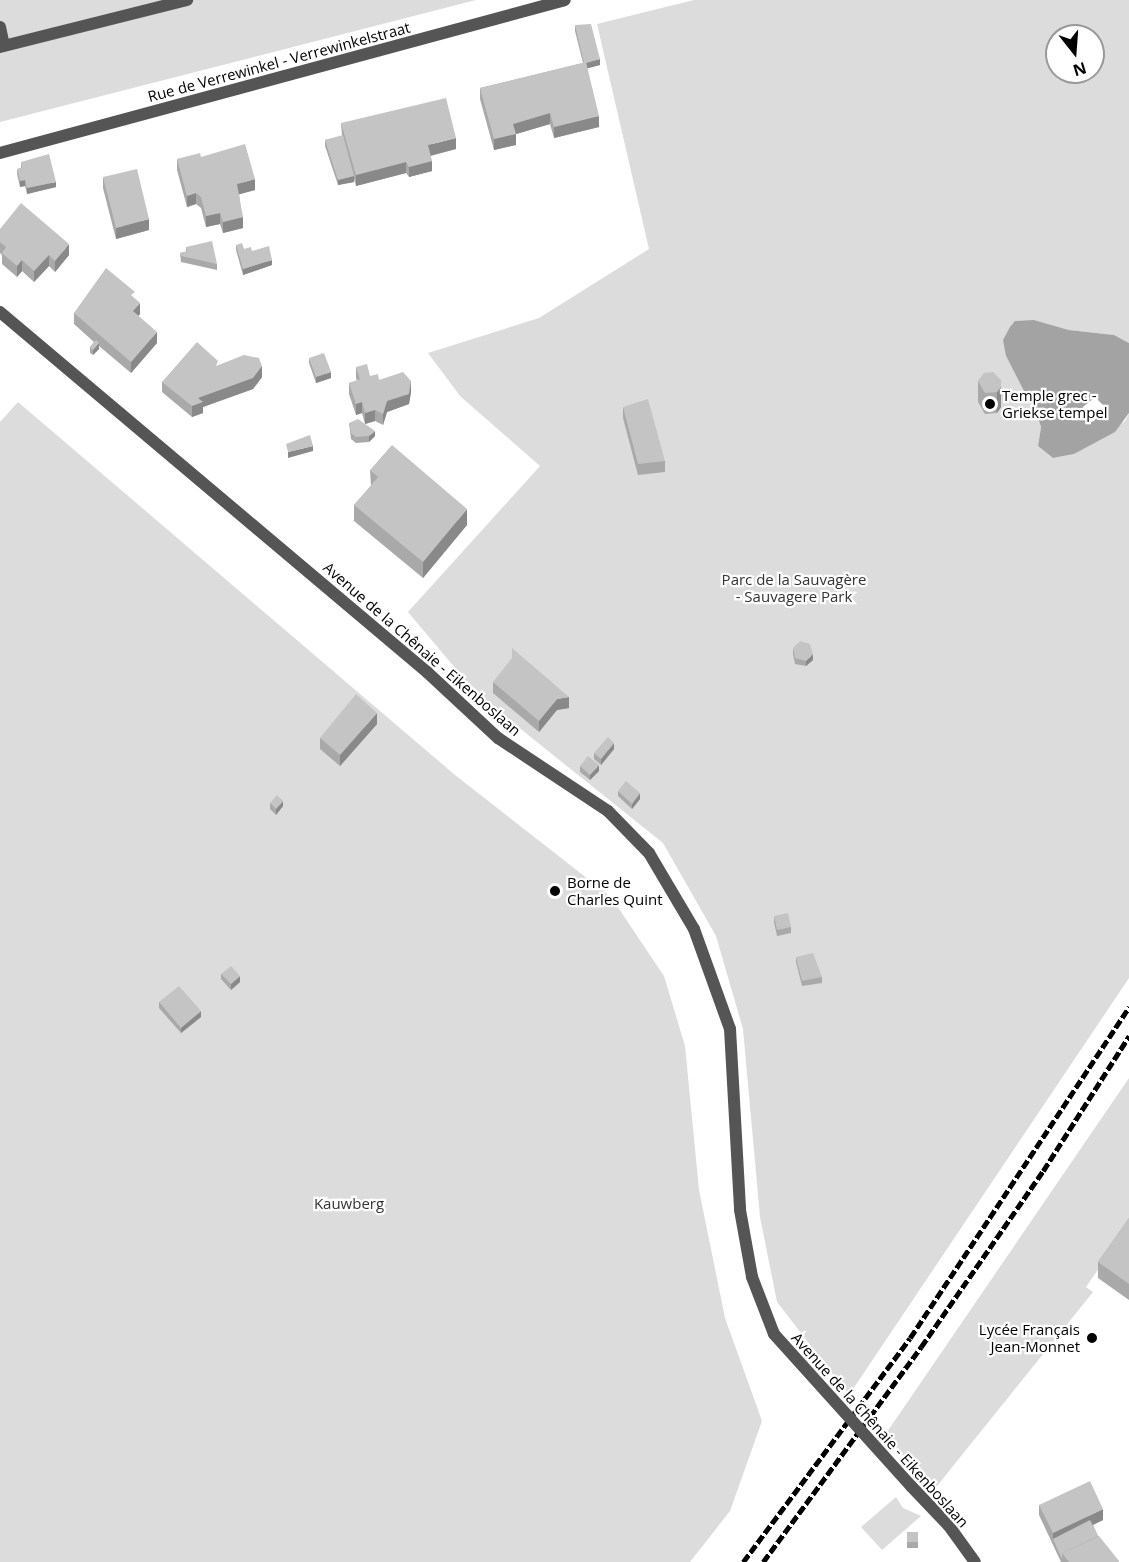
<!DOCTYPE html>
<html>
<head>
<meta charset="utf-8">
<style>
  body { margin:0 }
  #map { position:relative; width:1129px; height:1562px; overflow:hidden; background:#fff; font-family:"Open Sans",sans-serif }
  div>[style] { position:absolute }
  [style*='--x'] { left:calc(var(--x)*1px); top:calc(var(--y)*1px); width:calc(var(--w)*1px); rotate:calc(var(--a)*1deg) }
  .green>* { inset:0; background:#dcdcdc }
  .water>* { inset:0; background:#a3a3a3 }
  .service>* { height:12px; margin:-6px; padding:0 6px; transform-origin:6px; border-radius:6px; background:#555 }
  .minor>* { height:12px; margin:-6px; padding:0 6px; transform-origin:6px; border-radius:6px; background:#555 }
  .rail>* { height:4.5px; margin-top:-2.25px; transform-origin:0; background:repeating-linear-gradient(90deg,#000 0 9px,transparent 0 12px) }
  .minor-bridge>* { height:12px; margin:-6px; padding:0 6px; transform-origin:6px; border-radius:6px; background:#555 }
  .wall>* { inset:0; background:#a9a9a9 }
  .shaded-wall>* { inset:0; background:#898989 }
  .building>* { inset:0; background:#c4c4c4 }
  .dots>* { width:16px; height:16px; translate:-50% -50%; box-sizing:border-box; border:3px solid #fff; border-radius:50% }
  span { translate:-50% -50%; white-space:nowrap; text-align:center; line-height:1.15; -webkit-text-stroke:4.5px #fff; paint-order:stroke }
  .street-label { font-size:15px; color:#000 }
  .poi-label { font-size:15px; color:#000 }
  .left { translate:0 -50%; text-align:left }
  .right { translate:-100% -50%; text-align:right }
  .park-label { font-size:15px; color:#333 }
  .north { position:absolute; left:1045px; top:24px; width:60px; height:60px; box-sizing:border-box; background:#fff; border:2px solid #999; border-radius:50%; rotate:163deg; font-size:16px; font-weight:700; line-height:24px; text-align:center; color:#000 }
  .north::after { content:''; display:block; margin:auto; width:21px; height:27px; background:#000; clip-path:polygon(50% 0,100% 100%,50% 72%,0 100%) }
</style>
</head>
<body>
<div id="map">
  <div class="green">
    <i style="clip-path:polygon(0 0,476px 0,0 122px)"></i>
    <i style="clip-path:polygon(evenodd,694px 0,1129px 0,1129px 343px,1114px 335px,1069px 330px,1034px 320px,1006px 356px,1027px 397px,1032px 398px,1041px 427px,1038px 446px,1053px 458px,1074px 454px,1125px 421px,1129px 413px,1129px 978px,849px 1395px,777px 1302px,760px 1217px,743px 1029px,716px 936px,663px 843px,477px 694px,408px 612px,540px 466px,460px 396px,428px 353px,539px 318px,649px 249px,597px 24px,694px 0,1057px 36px,1093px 36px,1093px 72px,1057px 72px,1057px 36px)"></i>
    <i style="clip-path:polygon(18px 402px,455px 775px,611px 897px,664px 976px,685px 1046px,699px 1190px,725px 1318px,762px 1421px,730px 1511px,690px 1562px,0 1562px,0 422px)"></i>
    <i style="clip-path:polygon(1129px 1078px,1129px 1225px,1086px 1287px,1093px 1292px,933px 1491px,885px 1435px)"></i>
    <i style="clip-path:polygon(896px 1497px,903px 1508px,921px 1516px,882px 1550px,861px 1527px)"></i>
  </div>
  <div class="water">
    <i style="clip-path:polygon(evenodd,1034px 320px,1069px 330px,1114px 335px,1129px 343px,1129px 413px,1115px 432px,1074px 454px,1053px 458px,1038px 446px,1041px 427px,1032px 399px,1027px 397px,1006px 356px,1003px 340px,1010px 327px,1015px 321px,1034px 320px,1095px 397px,1105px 407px,1094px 421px,1086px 424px,1083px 407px,1095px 397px)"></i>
  </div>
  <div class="service">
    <i style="--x:0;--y:27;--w:19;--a:78"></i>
    <i style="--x:0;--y:47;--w:193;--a:-14.1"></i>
  </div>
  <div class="minor">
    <i style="--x:0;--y:153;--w:585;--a:-15.15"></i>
    <i style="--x:0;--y:312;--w:559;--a:40.13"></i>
    <i style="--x:427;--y:672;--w:97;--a:42.9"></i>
    <i style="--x:498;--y:738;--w:132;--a:33.6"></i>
    <i style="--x:608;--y:811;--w:59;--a:45.7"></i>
    <i style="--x:649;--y:853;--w:88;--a:59.4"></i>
    <i style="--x:694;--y:929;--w:106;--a:70.2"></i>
    <i style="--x:730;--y:1029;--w:181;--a:86.8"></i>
    <i style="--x:740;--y:1210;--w:68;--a:79.8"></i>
    <i style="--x:752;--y:1277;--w:61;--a:68.9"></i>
    <i style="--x:911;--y:1486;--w:55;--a:46.5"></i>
    <i style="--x:949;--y:1526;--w:44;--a:54.2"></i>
  </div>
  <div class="rail">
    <i style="--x:743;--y:1562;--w:279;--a:-53.3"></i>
    <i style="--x:910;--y:1338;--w:397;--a:-56.5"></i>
    <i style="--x:763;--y:1562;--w:267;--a:-53.7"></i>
    <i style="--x:921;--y:1347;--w:214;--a:-55.3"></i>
    <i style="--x:1043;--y:1171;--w:160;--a:-57.5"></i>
  </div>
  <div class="minor-bridge">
    <i style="--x:774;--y:1334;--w:205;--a:48"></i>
  </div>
  <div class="wall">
    <i style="clip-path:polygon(575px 25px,600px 65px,587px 68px,599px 127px,554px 138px,550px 124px,516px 134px,516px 145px,494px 150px,480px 99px,480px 88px,583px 63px,575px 31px)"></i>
    <i style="clip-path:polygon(341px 123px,456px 149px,431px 156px,432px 171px,409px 177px,406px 173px,356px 186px,354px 179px,354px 182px,338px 185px,325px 146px,325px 140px,342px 136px)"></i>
    <i style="clip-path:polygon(201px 157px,255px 190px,239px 194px,243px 228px,223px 233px,220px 224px,206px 227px,201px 208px,196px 204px,187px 207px,177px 170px,177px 159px)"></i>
    <i style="clip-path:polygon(21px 162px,56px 187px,27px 194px,25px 186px,20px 187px,17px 174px,17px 169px,21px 168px)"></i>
    <i style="clip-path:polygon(103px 177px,149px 230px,116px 239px,103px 188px)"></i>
    <i style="clip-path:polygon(0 229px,69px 255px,55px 272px,49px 266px,34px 282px,22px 271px,17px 277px,2px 264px,2px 255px,0 253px)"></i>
    <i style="clip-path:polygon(236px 245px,244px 249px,252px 251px,272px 265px,243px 275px,236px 250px)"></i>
    <i style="clip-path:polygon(186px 247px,217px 264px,217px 270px,181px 262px,180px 253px,186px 252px)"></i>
    <i style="clip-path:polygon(135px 299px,140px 314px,138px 316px,157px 343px,131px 373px,99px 346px,99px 349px,93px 355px,90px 353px,90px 347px,94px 342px,74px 324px,74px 313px)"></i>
    <i style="clip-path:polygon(309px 358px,331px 378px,316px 383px,309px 363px)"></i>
    <i style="clip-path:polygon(218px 366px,262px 377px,253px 389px,203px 407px,203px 413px,192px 417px,162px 392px,162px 382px)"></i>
    <i style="clip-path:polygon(356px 367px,370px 376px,411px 392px,409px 404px,387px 412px,383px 425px,375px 421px,365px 424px,362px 413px,356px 415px,349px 394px,349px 383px,357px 381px,356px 378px)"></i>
    <i style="clip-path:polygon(993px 372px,1001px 407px,997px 413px,985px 414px,978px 402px,978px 381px)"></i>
    <i style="clip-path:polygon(623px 407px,665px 461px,665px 472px,638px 475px,623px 418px)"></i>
    <i style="clip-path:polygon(349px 423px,375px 436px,369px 442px,356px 443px,351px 439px)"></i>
    <i style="clip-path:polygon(370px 470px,467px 525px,423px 578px,354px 521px,354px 505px,371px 486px)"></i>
    <i style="clip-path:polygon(793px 648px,813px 660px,806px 666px,795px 664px,793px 654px)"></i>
    <i style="clip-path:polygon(493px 682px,569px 708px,557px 710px,539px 732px,493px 693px)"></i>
    <i style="clip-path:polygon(377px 724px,340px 766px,320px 749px,320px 738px)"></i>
    <i style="clip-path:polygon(614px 749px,601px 765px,594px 759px,594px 753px)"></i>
    <i style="clip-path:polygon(580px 766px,599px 771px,590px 780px,580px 772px)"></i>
    <i style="clip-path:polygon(618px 791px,640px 799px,632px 809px,618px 796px)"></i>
    <i style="clip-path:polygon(270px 803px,283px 806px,276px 815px,270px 809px)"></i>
    <i style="clip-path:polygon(774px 916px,791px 927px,791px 933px,777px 936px,774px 922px)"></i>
    <i style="clip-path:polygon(796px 957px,822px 977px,822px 983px,802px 986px,796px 962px)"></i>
    <i style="clip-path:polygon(221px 974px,240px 982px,231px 990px,221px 979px)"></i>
    <i style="clip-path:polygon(159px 1002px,201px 1017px,181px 1033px,159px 1008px)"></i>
    <i style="clip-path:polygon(1129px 1218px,1129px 1300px,1098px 1278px,1098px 1262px)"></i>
    <i style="clip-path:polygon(1039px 1505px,1103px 1520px,1093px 1525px,1098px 1536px,1119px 1562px,1061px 1562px,1039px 1515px)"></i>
    <i style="clip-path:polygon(907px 1532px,918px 1532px,918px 1548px,907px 1548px)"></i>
  </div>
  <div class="shaded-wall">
    <i style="clip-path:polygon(600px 59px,600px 65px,585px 69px,585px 63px)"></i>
    <i style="clip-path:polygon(550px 113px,550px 124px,513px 135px,513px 124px)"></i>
    <i style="clip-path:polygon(599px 116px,599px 127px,554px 138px,554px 127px)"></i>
    <i style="clip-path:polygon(516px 134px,516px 145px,494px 150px,494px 139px)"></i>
    <i style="clip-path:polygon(456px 138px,456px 149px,428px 156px,428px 145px)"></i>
    <i style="clip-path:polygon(432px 161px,432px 171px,409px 177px,409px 167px)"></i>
    <i style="clip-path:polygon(406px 162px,406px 173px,356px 186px,356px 175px)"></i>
    <i style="clip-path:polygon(354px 176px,354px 182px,338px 185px,338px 180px)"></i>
    <i style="clip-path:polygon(255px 179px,255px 190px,237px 195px,237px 184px)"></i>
    <i style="clip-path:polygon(25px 180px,25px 186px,20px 187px,20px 181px)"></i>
    <i style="clip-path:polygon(56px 182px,56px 187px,27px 194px,27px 188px)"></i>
    <i style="clip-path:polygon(196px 193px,196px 204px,187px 207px,187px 196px)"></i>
    <i style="clip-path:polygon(220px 213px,220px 224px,206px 227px,206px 216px)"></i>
    <i style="clip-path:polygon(243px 217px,243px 228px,223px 233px,223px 222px)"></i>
    <i style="clip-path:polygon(149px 219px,149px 230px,116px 239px,116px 228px)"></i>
    <i style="clip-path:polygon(69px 244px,69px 255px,55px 272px,55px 261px)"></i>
    <i style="clip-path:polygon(49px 255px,49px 266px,34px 282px,34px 271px)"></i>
    <i style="clip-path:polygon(22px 260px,22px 271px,17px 277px,17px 266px)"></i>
    <i style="clip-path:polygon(272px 260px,272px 265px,243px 275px,243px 269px)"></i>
    <i style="clip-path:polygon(140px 303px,140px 314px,133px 322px,133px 311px)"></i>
    <i style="clip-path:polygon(157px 332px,157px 343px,131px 373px,131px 362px)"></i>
    <i style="clip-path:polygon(99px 343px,99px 349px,93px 355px,93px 350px)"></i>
    <i style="clip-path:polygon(262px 366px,262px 377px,253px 389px,203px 407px,203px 413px,192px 417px,192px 406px,198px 398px)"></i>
    <i style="clip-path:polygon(331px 372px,331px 378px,316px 383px,316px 377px)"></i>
    <i style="clip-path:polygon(1001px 380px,1001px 407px,997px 413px,997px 392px)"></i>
    <i style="clip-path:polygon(411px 381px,411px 392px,409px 404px,387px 412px,383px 425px,383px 414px,387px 401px)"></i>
    <i style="clip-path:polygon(362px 402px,362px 413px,356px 415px,356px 404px)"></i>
    <i style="clip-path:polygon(375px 410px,375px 421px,365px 424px,365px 413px)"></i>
    <i style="clip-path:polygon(375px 431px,375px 436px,369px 442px,369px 436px)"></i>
    <i style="clip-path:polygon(313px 446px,313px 451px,288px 458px,288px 452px)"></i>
    <i style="clip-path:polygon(467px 509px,467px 525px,423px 578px,423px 562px)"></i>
    <i style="clip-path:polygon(813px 654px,813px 660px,806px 666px,806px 661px)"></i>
    <i style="clip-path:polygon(569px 697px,569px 708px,557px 710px,539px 732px,539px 721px,557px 699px)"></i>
    <i style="clip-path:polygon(377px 713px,377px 724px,340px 766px,340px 755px)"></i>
    <i style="clip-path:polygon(614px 743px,614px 749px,601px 765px,601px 759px)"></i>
    <i style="clip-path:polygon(599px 765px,599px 771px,590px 780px,590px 775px)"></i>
    <i style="clip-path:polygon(640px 793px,640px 799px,632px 809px,632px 804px)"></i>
    <i style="clip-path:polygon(283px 801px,283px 806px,276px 815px,276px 809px)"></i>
    <i style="clip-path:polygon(240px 976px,240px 982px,231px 990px,231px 984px)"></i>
    <i style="clip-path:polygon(201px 1011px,201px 1017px,181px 1033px,181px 1028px)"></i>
    <i style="clip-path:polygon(1103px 1509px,1103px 1520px,1055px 1543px,1053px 1539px,1053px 1544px,1053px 1533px)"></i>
  </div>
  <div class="building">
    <i style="clip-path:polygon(591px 24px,600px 59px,586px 63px,584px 63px,575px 25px)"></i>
    <i style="clip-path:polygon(586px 62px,599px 116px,554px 127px,550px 113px,513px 124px,516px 134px,494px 139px,480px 88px)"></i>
    <i style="clip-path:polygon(446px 98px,456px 138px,428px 145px,432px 161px,409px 167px,406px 162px,356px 175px,341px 123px)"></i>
    <i style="clip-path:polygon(343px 135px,354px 176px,338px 180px,325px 140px)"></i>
    <i style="clip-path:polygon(245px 144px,255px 179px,237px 184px,243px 217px,223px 222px,220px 213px,206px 216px,201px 197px,196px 193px,187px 196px,177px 159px,200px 153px,201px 157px)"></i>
    <i style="clip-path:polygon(49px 154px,56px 182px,27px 188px,25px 180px,20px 181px,17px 169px,22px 168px,21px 162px)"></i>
    <i style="clip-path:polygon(137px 169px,149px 219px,116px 228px,103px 177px)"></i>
    <i style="clip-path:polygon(21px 203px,69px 244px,55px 261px,49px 255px,34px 271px,22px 260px,17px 266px,2px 253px,6px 247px,0 242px,0 229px)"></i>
    <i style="clip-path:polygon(212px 241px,217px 264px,181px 256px,180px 253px,187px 251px,186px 247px)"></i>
    <i style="clip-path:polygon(242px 243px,244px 249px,251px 247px,252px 251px,269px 246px,272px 260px,243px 269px,236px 245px)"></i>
    <i style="clip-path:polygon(106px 268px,135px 292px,131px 295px,140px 303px,133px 311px,157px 332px,131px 362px,74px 313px)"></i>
    <i style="clip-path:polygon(96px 340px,99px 343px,93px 350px,90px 347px)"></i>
    <i style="clip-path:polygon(197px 342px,218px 361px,216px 366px,244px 355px,259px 358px,262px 366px,253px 378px,198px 398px,203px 402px,192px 406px,162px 382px)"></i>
    <i style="clip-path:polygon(324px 353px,331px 372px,316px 377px,309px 358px)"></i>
    <i style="clip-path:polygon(367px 364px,370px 376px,378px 374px,379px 380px,403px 372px,411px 381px,409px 394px,387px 401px,383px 414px,375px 410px,365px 413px,362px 402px,356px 404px,349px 383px,360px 379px,356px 367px)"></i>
    <i style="clip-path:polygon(993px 372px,1001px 380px,1001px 387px,997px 392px,985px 393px,978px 381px,984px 373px)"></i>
    <i style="clip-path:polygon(648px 399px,665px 461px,638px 464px,623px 407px)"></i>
    <i style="clip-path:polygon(358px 419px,375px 431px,369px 436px,356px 437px,351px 433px,349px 423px)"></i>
    <i style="clip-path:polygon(310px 435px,313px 446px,288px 452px,286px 444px)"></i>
    <i style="clip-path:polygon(392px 445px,467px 509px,423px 562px,354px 505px,378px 477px,370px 470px)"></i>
    <i style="clip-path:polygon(800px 641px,810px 644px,813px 654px,806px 661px,795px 658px,793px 648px)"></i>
    <i style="clip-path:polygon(512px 648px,569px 697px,557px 699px,539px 721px,493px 682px,512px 658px)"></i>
    <i style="clip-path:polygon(356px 694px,377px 713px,340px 755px,320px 738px)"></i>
    <i style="clip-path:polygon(608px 737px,614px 743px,601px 759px,594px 753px)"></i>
    <i style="clip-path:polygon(588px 756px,599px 765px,590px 775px,580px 766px)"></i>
    <i style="clip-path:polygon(626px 781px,640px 793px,632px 804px,618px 791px)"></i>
    <i style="clip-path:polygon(277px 795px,283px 801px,276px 809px,270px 803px)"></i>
    <i style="clip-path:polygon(788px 913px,791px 927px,777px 930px,774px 916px)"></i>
    <i style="clip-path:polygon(813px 953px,822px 977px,802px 981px,796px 957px)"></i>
    <i style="clip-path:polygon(231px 966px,240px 976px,231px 984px,221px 974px)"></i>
    <i style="clip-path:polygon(179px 986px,201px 1011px,181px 1028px,159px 1002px)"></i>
    <i style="clip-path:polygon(1129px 1218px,1129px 1284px,1098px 1262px)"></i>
    <i style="clip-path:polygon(1090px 1481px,1103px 1509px,1053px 1533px,1039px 1505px)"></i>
    <i style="clip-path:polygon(1090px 1520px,1098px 1536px,1062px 1553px,1062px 1559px,1053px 1539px)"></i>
    <i style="clip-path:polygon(907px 1532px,918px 1532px,918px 1542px,907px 1542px)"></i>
    <i style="clip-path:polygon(1099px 1536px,1119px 1561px,1118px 1562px,1069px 1562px,1062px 1553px)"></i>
  </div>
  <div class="dots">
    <i style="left:990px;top:404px;background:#000"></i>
    <i style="left:555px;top:891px;background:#000"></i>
    <i style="left:1092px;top:1338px;background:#000"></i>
  </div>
  <div class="street-label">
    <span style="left:279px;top:62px;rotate:-15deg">Rue de Verrewinkel - Verrewinkelstraat</span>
    <span style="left:422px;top:649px;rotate:41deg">Avenue de la Chênaie - Eikenboslaan</span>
    <span style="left:880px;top:1430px;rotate:48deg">Avenue de la Chênaie - Eikenboslaan</span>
  </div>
  <div class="poi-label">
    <span class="left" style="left:1002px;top:404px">Temple grec -<br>Griekse tempel</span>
    <span class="left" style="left:567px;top:891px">Borne de<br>Charles Quint</span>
    <span class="right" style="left:1080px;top:1338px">Lycée Français<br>Jean-Monnet</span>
  </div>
  <div class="park-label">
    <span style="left:794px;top:588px">Parc de la Sauvagère<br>- Sauvagere Park</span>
    <span style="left:349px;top:1204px">Kauwberg</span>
  </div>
  <div class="north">N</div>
</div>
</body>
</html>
